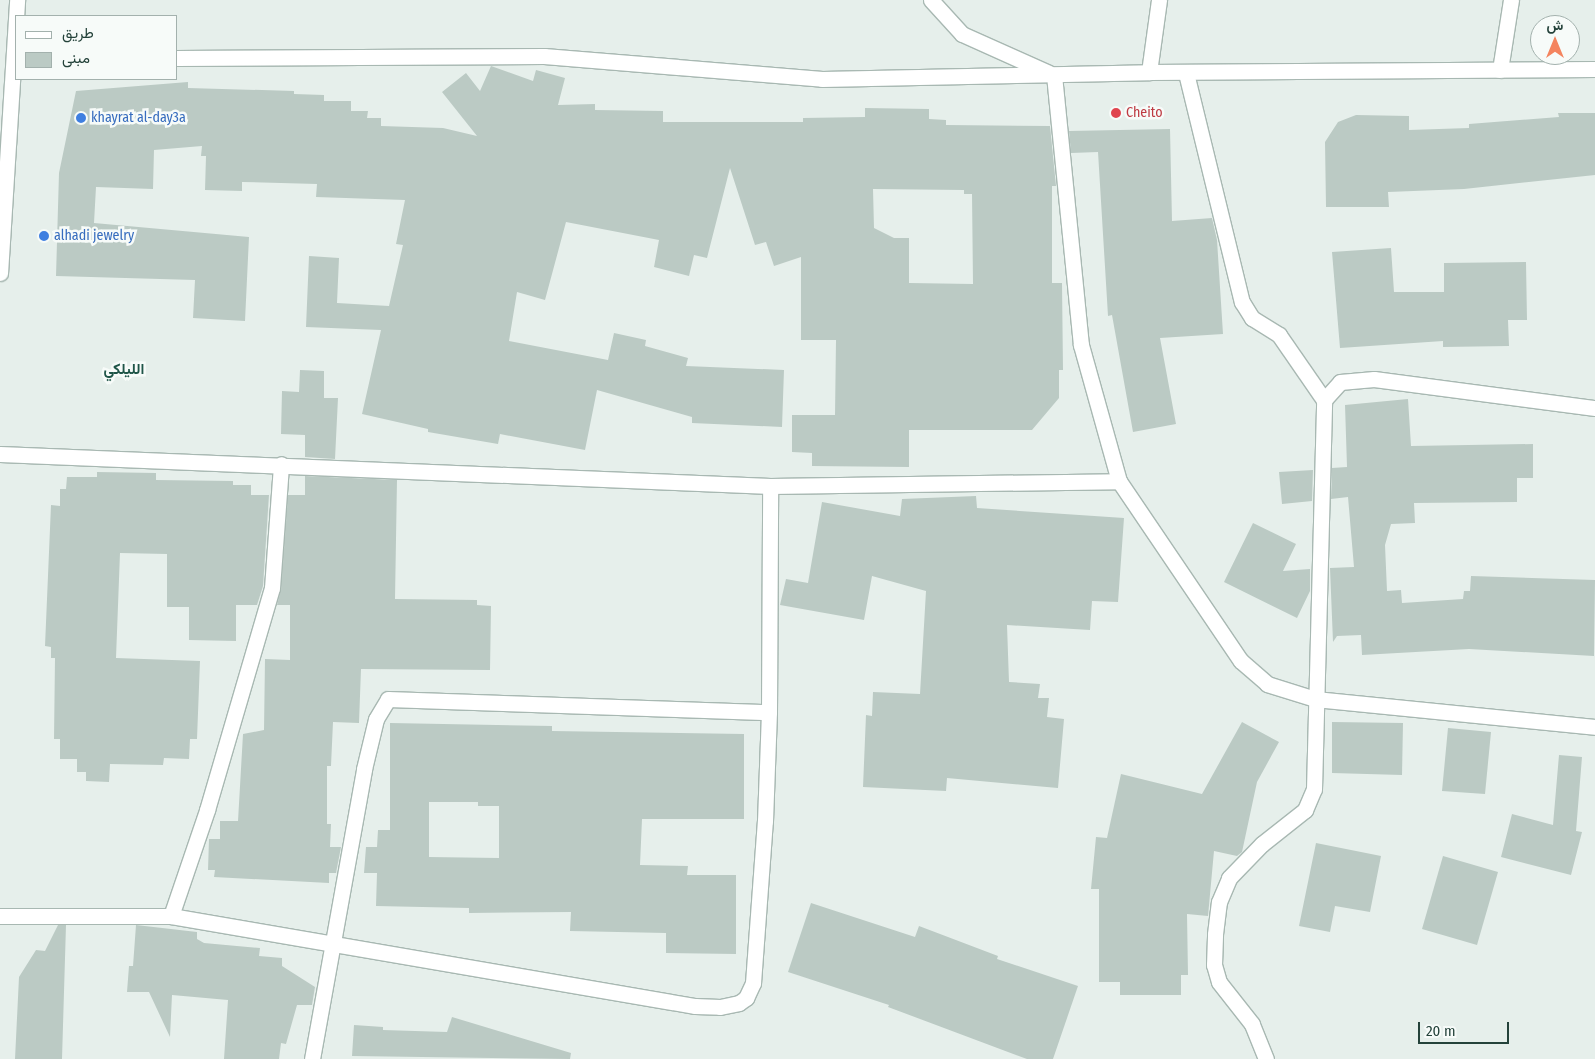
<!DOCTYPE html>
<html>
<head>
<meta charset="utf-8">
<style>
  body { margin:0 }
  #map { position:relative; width:1595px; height:1059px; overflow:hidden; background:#e6efeb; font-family:"Fira Sans Condensed",Vazirmatn,sans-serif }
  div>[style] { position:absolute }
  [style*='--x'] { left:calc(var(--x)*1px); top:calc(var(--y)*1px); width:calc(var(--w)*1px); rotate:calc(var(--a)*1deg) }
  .building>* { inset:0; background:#bbcac4 }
  .roads { filter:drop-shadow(1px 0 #a8b8b2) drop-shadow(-1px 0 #a8b8b2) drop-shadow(0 1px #a8b8b2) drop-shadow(0 -1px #a8b8b2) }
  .street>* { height:15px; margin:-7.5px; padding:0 7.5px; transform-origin:7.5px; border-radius:7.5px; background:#fff }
  .secondary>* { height:15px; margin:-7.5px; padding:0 7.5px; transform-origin:7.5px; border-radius:7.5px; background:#fff }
  .dots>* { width:14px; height:14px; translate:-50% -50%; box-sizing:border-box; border:2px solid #f7fbf9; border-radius:50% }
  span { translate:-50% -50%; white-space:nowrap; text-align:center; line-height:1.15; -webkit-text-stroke:5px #f7fbf9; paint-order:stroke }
  .health-label { font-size:14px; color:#be3a42 }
  .left { translate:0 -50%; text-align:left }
  .shop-label { font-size:14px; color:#366cbe }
  .neighbourhood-label { font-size:15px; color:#1f5548; font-weight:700 }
  .legend { position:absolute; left:15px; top:15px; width:162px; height:65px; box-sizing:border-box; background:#f7fbf9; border:1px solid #a3b1ad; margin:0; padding:6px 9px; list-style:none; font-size:15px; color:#24423a }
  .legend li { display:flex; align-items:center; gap:10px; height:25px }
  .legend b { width:25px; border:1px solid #a3b1ad }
  .north { position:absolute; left:1530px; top:15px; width:50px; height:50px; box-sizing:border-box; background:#f7fbf9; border:1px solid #a3b1ad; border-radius:50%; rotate:0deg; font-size:14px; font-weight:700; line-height:20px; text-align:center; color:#24423a }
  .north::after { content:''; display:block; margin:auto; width:18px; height:22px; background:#f4845f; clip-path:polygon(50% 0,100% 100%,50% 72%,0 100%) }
  .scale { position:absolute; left:1418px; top:1022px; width:91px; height:22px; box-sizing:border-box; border:2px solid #24423a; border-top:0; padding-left:6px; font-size:15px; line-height:18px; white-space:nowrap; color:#24423a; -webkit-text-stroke:4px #f7fbf9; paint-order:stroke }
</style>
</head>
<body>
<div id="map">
  <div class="building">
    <i style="clip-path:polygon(evenodd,491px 66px,533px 81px,536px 70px,565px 78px,558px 105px,595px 104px,595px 110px,663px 111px,663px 122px,803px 122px,803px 118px,865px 117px,865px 108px,929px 109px,929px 119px,946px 120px,946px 125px,1050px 126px,1056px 186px,1052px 186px,1052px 283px,1062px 283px,1063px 370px,1059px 370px,1059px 398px,1032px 430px,909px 430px,909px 467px,812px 466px,812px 453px,792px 452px,792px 415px,835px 415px,836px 340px,801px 340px,801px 257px,774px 266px,766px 242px,755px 245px,730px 168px,707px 258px,694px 255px,689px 276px,654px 267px,659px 240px,566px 222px,545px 300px,517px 292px,509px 341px,608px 360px,614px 333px,646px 340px,645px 346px,688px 358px,686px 366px,784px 370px,782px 427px,692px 423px,692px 417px,597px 390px,585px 450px,500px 434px,498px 444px,428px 432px,428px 429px,362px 414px,381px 330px,306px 327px,309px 256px,339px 258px,337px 303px,389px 306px,403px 245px,396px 244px,405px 200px,316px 197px,317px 184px,242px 182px,242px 191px,205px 190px,206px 156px,201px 156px,202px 146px,154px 150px,153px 189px,96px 187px,94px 223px,249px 237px,245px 321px,193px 318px,195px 280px,56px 276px,59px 173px,76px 91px,188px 82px,188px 88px,294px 91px,294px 94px,324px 95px,324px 101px,351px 101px,351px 111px,368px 111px,367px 118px,381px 118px,381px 126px,443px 128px,477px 136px,442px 92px,466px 73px,480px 91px,491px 66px,873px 189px,964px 190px,964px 194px,972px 194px,973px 284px,909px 283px,909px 238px,894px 238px,874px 228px,873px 189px)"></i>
    <i style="clip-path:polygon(1558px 113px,1595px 113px,1595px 175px,1464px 189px,1388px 192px,1389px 207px,1326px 207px,1325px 142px,1338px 122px,1356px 115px,1409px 116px,1409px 130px,1469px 128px,1469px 124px,1559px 117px)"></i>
    <i style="clip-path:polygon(1170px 129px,1172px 221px,1212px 218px,1217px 240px,1223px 334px,1160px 338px,1176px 424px,1133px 432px,1112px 315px,1108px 316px,1098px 152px,1071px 153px,1069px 131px)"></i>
    <i style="clip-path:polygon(1391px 248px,1394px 292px,1444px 292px,1444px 263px,1526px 262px,1527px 320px,1508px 320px,1509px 346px,1443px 347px,1443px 341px,1340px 348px,1332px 252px)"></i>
    <i style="clip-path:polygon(300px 370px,324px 371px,324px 398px,338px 398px,335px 459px,305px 457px,305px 435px,281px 434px,282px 391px,299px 392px)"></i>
    <i style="clip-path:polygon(1408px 399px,1411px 446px,1533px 444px,1533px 478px,1517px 478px,1517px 502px,1414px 503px,1415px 523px,1391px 524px,1385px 545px,1387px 591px,1401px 590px,1402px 603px,1463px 599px,1464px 591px,1470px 591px,1471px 576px,1595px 580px,1594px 656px,1469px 649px,1362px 655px,1361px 635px,1337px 636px,1333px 642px,1330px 568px,1354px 567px,1348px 497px,1331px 499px,1332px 468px,1347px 467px,1345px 405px)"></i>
    <i style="clip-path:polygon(1313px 470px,1312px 501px,1282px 504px,1279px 472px)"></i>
    <i style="clip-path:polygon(97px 472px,156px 473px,156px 480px,233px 481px,233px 485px,251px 485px,251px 495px,269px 495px,263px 586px,257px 605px,236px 605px,236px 641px,189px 640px,189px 607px,167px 607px,167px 554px,120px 553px,116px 658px,200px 661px,197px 739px,190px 739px,189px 759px,164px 758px,163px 765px,110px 764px,109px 782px,86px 781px,86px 772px,77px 772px,77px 759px,60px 759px,60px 739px,54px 739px,55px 658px,51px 658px,51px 647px,45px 646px,51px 505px,60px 506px,60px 489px,66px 489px,67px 477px,97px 477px)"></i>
    <i style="clip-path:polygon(305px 476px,397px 480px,395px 599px,477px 600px,477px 605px,491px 606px,490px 670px,361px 669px,359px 723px,333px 722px,331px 766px,327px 766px,327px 824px,331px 824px,330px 847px,341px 847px,336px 873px,329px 873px,329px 883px,214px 877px,215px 870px,208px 870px,209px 839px,220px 839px,220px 821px,238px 821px,243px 734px,264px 730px,265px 659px,290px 660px,290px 605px,277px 605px,281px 589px,288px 495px,305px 495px)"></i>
    <i style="clip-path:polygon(976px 496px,977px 508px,1124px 518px,1118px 602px,1092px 601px,1090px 630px,1007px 625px,1009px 682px,1040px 684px,1038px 698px,1049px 698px,1047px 717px,1064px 719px,1058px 788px,947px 778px,946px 791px,863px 787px,866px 715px,872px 716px,873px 692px,920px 694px,926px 591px,872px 576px,864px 620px,780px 605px,786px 579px,808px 583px,822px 502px,900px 516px,902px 499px)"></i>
    <i style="clip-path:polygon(1253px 523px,1296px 544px,1283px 571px,1310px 569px,1310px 591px,1297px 618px,1224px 582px)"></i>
    <i style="clip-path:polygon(1242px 722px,1279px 742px,1257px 782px,1242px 852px,1237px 856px,1214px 851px,1208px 916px,1187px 914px,1188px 975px,1181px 975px,1181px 995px,1120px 995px,1120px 982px,1099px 982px,1099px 889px,1091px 889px,1096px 837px,1107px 838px,1121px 774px,1202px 794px)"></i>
    <i style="clip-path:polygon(1332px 722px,1403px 723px,1402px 775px,1332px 773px)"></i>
    <i style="clip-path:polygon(evenodd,390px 723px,552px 726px,552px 731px,744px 734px,744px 819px,642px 819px,640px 865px,688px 866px,687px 875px,736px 875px,736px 954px,666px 953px,666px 933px,570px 931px,571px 912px,469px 913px,469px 908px,376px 906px,377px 873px,364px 873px,366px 847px,377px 847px,378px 830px,390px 830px,390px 723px,429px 802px,478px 802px,478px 806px,499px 806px,499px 858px,429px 857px,429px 802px)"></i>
    <i style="clip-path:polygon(1448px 728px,1491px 732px,1485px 794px,1442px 791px)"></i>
    <i style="clip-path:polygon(1559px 755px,1582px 757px,1576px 831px,1582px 832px,1571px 875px,1501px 857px,1512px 814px,1553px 825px)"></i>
    <i style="clip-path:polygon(1316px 843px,1381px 856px,1370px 912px,1335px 906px,1330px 932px,1299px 926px)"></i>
    <i style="clip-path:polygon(1443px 856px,1498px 872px,1477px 945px,1422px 929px)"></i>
    <i style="clip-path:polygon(811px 903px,915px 937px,919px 926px,998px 956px,997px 959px,1078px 986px,1053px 1059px,1027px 1059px,888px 1007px,889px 1005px,788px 972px)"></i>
    <i style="clip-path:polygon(58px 925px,66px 925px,62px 1059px,15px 1059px,19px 977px,36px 950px,45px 951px)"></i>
    <i style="clip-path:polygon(136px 925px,197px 932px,197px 939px,204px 943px,260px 948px,259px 956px,282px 958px,282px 966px,315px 987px,312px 1005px,297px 1005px,286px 1044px,281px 1043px,279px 1059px,224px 1059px,228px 1000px,172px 995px,170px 1037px,149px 992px,127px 992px,129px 966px,133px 966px)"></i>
    <i style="clip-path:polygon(452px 1017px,571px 1053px,570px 1059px,352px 1056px,354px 1025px,383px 1027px,383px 1030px,447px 1032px)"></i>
  </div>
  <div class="roads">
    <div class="street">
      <i style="--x:931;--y:0;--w:46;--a:47.6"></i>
      <i style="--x:962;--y:34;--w:95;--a:24.1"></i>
      <i style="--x:176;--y:58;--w:368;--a:-0.3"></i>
      <i style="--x:544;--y:56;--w:279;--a:4.7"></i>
      <i style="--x:822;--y:79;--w:327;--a:-1.2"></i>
      <i style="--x:1149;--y:72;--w:446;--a:-0.4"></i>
      <i style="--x:1500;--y:70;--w:71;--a:-81.1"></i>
      <i style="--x:1149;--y:72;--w:73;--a:-82.1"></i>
      <i style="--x:1186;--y:73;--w:236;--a:76.3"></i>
      <i style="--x:1242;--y:302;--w:19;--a:58"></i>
      <i style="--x:1252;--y:318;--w:32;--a:32"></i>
      <i style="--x:1279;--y:335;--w:79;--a:55.3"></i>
      <i style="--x:1054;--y:75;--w:271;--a:84.3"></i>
      <i style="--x:1081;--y:345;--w:141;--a:74.4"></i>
      <i style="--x:1119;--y:481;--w:217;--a:55.9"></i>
      <i style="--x:1241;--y:661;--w:35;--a:41"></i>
      <i style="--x:1267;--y:684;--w:50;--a:17.4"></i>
      <i style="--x:1315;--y:699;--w:281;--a:5.7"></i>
      <i style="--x:0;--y:454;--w:771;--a:2.38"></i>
      <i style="--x:770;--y:486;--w:349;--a:-0.8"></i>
      <i style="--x:0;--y:916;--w:171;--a:0"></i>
      <i style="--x:171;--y:916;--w:532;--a:9.75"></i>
      <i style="--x:695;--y:1006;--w:25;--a:2"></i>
      <i style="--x:720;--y:1007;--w:19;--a:-12"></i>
      <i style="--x:739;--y:1003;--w:9;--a:-36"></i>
      <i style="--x:746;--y:998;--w:17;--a:-65"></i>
      <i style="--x:753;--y:983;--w:162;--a:-85.8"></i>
      <i style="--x:765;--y:821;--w:109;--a:-87.9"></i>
      <i style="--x:769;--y:712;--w:226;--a:-89.7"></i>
      <i style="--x:171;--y:916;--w:112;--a:-71.2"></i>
      <i style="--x:207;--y:810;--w:231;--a:-73.7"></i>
      <i style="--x:272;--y:588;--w:124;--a:-85.8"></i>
      <i style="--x:312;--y:1059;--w:295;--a:-79.8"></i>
      <i style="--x:364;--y:769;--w:51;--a:-76.5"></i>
      <i style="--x:376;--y:719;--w:23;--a:-59"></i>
      <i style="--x:388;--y:699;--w:381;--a:2"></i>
      <i style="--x:1266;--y:1059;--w:38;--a:-112"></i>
      <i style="--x:1252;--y:1024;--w:53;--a:-128.2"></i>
      <i style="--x:1219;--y:982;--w:18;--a:-106"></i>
      <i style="--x:1214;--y:965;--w:31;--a:-88"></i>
      <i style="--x:1215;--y:934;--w:32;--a:-83"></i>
      <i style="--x:1219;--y:902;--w:26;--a:-67"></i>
      <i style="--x:1229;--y:878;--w:47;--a:-45.9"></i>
      <i style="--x:1262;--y:844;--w:55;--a:-38.3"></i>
      <i style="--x:1305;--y:810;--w:23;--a:-67"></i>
      <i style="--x:1314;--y:789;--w:389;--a:-88.5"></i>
      <i style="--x:1324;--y:400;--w:24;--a:-48"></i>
      <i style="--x:1340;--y:382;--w:34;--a:-5"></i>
      <i style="--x:1374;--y:379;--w:223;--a:7.5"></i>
    </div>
    <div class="secondary">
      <i style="--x:0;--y:273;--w:274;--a:-86.4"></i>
    </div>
  </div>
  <div class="dots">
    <i style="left:1116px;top:113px;background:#e0444e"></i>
    <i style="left:81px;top:118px;background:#3f7fe0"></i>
    <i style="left:44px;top:236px;background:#3f7fe0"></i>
  </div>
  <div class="health-label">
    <span class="left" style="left:1126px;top:113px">Cheito</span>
  </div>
  <div class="shop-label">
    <span class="left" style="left:91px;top:118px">khayrat al-day3a</span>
    <span class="left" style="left:54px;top:236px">alhadi jewelry</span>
  </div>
  <div class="neighbourhood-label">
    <span style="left:124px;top:370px">الليلكي</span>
  </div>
  <ul class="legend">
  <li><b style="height:6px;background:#fff"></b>طريق</li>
  <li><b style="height:14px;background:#bbcac4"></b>مبنى</li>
  </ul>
  <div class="north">ش</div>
  <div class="scale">20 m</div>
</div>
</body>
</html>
